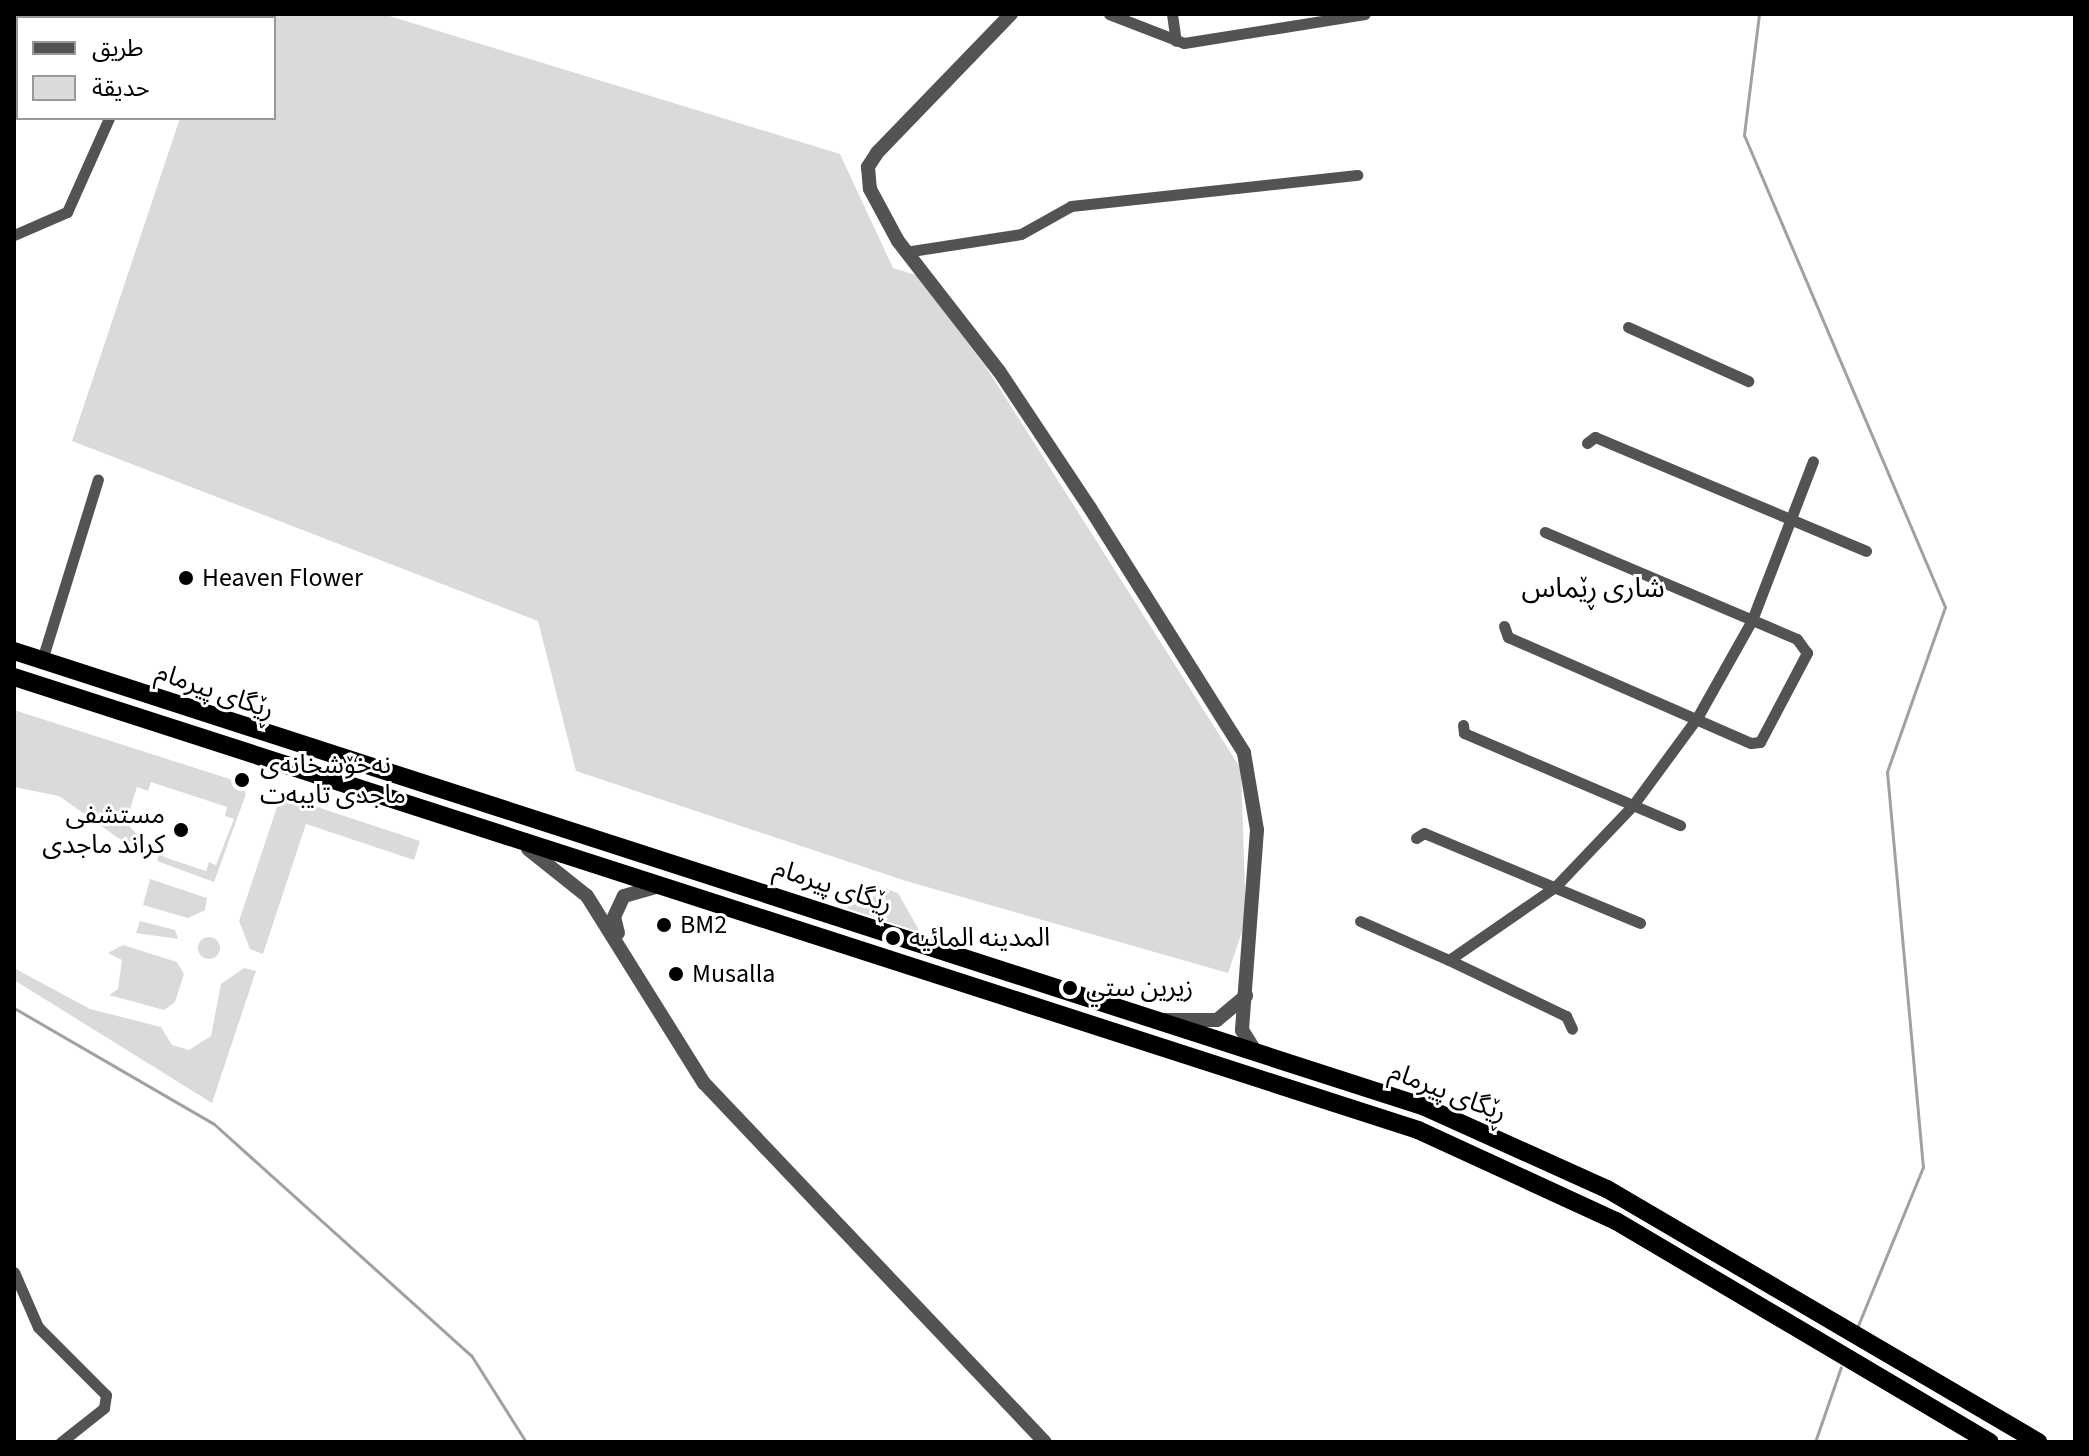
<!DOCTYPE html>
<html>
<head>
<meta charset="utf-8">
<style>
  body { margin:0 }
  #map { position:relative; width:2089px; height:1456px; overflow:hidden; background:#fff; font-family:"Source Sans 3","Noto Sans Arabic",sans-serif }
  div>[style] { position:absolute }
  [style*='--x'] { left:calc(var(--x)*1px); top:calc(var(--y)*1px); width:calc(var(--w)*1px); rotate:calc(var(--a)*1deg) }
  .green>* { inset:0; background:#dadada }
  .round { border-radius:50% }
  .stream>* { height:3px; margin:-1.5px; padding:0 1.5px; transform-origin:1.5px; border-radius:1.5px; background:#a1a1a1 }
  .minor>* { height:11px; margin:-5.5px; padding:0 5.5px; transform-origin:5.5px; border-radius:5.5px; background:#535353 }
  .tertiary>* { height:14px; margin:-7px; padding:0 7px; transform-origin:7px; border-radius:7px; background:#535353 }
  .trunk>* { height:18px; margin:-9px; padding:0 9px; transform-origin:9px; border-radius:9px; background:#000 }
  .dots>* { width:22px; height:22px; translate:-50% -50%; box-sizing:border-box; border:4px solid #fff; border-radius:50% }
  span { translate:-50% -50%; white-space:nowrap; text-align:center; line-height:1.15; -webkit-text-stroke:6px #fff; paint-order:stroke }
  .poi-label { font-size:26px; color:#000 }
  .left { translate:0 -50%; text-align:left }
  .right { translate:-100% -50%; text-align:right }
  .street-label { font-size:26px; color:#000 }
  .neighbourhood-label { font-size:28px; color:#000 }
  .frame { position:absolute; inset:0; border:16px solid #000; pointer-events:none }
  .legend { position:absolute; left:16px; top:16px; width:260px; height:104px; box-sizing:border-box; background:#fff; border:2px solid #999; margin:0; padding:10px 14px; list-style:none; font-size:24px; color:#000 }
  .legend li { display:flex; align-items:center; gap:16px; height:40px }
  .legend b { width:40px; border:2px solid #999 }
</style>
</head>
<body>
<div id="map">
  <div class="green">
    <i style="clip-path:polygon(219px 14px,383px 14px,840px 154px,893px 268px,916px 275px,986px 367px,1241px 769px,1246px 920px,1228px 973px,906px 881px,576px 771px,538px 621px,72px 441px,180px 118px,274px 118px,274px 18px)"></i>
    <i style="clip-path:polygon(14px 710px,239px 782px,246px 794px,214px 882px,157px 861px,160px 848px,164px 857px,206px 871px,209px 862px,216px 865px,234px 819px,225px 816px,227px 807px,151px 782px,148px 791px,137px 787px,126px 822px,144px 843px,138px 852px,59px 796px,14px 787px)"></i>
    <i style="clip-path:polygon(281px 795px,420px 841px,414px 860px,306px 824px,263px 954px,250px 949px,239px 921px)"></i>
    <i style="clip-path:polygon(150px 879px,207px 898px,205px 910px,188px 918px,143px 905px)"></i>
    <i style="clip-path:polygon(889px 890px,898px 893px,920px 932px,846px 908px)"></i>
    <i style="clip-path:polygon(140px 921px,175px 930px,178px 939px,136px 933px)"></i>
    <i class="round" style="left:198px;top:937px;width:22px;height:22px"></i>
    <i style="clip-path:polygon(123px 945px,177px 962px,184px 974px,175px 1002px,164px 1010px,109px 995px,118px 989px,122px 960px,108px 953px)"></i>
    <i style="clip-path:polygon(14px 968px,90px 1009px,161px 1027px,172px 1045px,189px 1050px,211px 1036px,221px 984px,244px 968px,256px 971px,212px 1103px,14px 980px)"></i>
  </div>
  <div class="stream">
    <i style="--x:1759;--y:14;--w:122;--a:97.1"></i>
    <i style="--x:1744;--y:135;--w:513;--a:66.93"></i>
    <i style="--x:1945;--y:607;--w:175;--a:109.4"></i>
    <i style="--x:1887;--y:772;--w:397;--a:84.8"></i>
    <i style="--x:1923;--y:1167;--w:174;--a:112.3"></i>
    <i style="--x:14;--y:1008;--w:231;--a:30.1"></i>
    <i style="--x:214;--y:1124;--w:346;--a:42"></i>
    <i style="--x:471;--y:1355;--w:103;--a:57.7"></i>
    <i style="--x:1815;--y:1442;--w:79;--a:-70.9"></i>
  </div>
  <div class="minor">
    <i style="--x:1109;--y:14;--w:80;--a:21.1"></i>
    <i style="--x:1184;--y:43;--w:183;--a:-9.1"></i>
    <i style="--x:1172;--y:14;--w:27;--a:82"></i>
    <i style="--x:137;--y:18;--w:4;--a:-76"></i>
    <i style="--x:14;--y:235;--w:58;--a:-23.5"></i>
    <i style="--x:67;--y:212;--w:103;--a:-65.9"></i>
    <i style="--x:905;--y:252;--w:117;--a:-8.8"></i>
    <i style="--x:1021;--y:234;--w:57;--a:-29.2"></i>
    <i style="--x:1071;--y:206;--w:288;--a:-6.2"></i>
    <i style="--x:1628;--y:327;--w:132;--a:24.2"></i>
    <i style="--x:1587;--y:443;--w:10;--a:-37"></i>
    <i style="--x:1595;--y:437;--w:294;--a:22.8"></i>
    <i style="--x:1504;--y:626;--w:12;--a:70"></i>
    <i style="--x:1508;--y:637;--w:265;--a:23.6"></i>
    <i style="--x:1751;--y:743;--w:9;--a:-6"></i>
    <i style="--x:1760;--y:742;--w:101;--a:-62.2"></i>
    <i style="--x:1807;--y:653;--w:17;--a:-126"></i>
    <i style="--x:1797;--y:639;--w:274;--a:-157"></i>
    <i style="--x:42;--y:660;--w:189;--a:-72.8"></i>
    <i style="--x:1463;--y:725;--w:8;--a:83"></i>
    <i style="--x:1464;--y:733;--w:235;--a:23.1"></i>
    <i style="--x:1416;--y:838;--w:9;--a:-32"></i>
    <i style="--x:1424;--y:833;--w:234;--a:22.6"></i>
    <i style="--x:1360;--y:921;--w:97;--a:23.7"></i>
    <i style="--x:1449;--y:960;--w:129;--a:-34.6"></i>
    <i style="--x:1555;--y:887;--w:113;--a:-46.4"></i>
    <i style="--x:1633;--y:805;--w:108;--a:-53.7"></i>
    <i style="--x:1697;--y:718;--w:112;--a:-60.7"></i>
    <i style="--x:1752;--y:620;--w:170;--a:-69"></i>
    <i style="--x:1449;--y:960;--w:130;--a:25.6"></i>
    <i style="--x:1566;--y:1016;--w:14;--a:65"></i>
    <i style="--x:14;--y:1272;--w:60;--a:66.4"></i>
    <i style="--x:38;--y:1327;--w:96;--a:45"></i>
    <i style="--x:106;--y:1395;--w:13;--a:99"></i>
    <i style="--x:104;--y:1408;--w:55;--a:141.7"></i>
  </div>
  <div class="tertiary">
    <i style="--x:1011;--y:14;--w:193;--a:134"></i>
    <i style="--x:877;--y:153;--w:17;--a:123"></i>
    <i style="--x:868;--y:167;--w:22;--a:85"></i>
    <i style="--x:870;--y:189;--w:59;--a:61.7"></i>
    <i style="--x:898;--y:241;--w:165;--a:52.2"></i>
    <i style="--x:999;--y:371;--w:164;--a:56.4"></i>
    <i style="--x:1090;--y:508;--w:289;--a:57.8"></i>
    <i style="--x:1244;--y:753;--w:78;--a:80.4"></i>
    <i style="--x:1257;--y:830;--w:201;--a:94.3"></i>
    <i style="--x:1242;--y:1030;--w:26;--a:58"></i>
    <i style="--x:528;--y:849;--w:75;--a:38.5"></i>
    <i style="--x:587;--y:896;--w:221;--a:58"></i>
    <i style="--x:704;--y:1083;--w:495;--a:46.5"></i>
    <i style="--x:618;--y:933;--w:16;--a:-104"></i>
    <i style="--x:614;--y:917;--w:23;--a:-65"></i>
    <i style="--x:624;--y:896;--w:33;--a:-16"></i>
    <i style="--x:1159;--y:1020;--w:58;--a:0"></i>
    <i style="--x:1217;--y:1020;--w:38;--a:-40"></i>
  </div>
  <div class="trunk">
    <i style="--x:14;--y:651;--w:1483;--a:17.91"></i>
    <i style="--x:1425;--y:1107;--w:200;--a:24.3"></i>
    <i style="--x:1607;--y:1189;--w:500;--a:30.4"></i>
    <i style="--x:14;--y:677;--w:1475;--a:17.88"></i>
    <i style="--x:1418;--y:1130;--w:218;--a:24.7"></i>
    <i style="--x:1616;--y:1221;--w:434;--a:30.6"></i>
  </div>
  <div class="dots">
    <i style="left:186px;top:578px;background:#000"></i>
    <i style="left:242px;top:780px;background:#000"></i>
    <i style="left:181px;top:830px;background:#000"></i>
    <i style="left:664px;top:925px;background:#000"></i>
    <i style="left:893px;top:938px;background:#000"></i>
    <i style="left:676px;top:974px;background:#000"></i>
    <i style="left:1070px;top:988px;background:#000"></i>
  </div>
  <div class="poi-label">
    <span class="left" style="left:202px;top:578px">Heaven Flower</span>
    <span class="left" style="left:260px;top:780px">نەخۆشخانەی<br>ماجدی تایبەت</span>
    <span class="right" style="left:165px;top:830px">مستشفی<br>کراند ماجدی</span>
    <span class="left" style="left:680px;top:925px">BM2</span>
    <span class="left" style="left:909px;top:938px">المدينه المائيه</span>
    <span class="left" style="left:692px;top:974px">Musalla</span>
    <span class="left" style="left:1086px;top:988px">زيرين ستي</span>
  </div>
  <div class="street-label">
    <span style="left:215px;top:691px;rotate:19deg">ڕێگای پیرمام</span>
    <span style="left:833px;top:886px;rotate:18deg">ڕێگای پیرمام</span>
    <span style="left:1448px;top:1092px;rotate:21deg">ڕێگای پیرمام</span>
  </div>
  <div class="neighbourhood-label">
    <span style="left:1593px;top:588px">شاری ڕێماس</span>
  </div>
  <div class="frame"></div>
  <ul class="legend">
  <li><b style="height:10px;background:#535353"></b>طريق</li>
  <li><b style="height:22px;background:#dadada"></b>حديقة</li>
  </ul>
</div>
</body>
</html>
